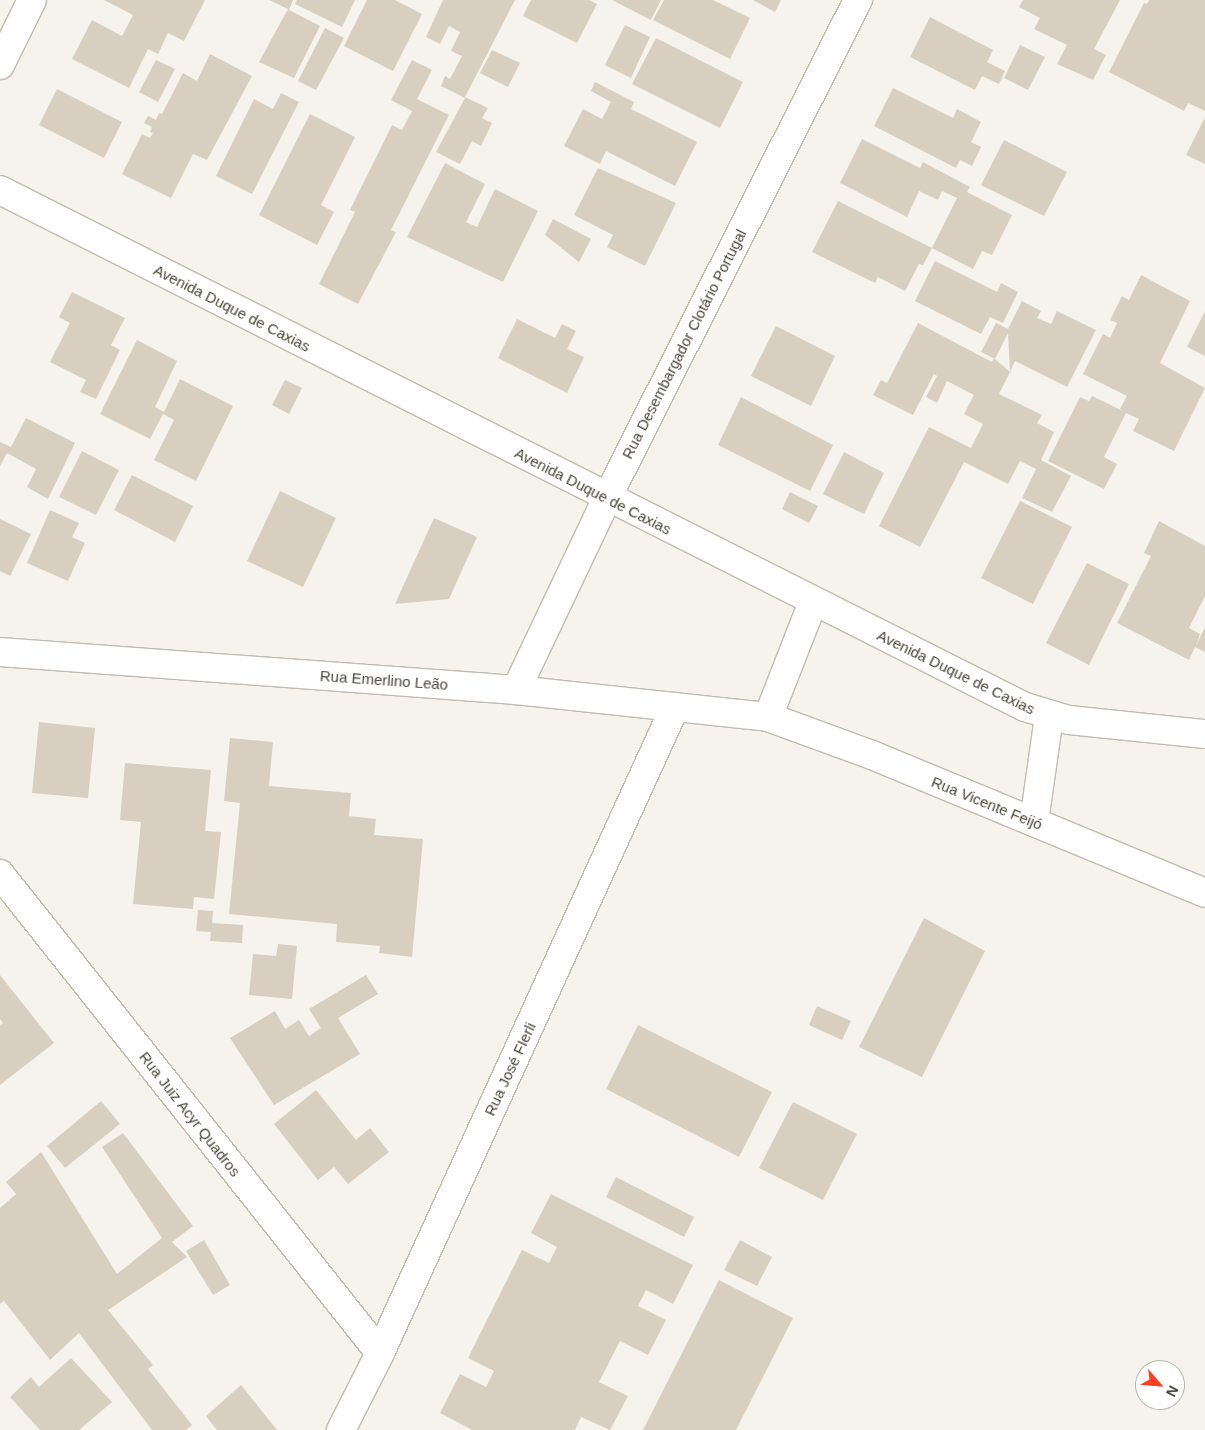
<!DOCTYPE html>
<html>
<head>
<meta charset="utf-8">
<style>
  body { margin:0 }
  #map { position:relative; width:1205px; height:1430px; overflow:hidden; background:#f6f3ec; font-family:Arial,sans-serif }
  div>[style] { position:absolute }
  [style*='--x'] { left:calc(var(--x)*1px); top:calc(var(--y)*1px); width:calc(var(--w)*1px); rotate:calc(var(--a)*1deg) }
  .building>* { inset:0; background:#d8cfc1 }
  .roads { filter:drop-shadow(1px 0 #c2bbae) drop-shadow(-1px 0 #c2bbae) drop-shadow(0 1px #c2bbae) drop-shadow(0 -1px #c2bbae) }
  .minor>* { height:28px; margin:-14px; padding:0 14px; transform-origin:14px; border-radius:14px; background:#fff }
  .tertiary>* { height:28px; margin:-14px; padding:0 14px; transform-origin:14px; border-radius:14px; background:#fff }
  span { translate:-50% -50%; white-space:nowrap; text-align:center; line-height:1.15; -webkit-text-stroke:4px #fff; paint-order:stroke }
  .street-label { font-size:15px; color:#4b4439 }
  .north { position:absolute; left:1135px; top:1360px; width:50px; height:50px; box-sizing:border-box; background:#fff; border:1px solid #b7b4b0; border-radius:50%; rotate:117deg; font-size:14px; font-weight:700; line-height:20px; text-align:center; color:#4b4439 }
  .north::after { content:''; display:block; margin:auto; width:18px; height:22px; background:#fc3f1d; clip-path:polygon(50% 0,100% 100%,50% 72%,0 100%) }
</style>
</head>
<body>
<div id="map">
  <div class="building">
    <i style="clip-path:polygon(104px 0,205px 0,184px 41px,168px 33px,158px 54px,148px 49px,129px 88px,72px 59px,92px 20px,122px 36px,133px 15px)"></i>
    <i style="clip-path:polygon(269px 0,293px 0,289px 10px,320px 26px,294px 78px,259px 62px,288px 9px)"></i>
    <i style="clip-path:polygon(297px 0,355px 0,342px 27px,295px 4px)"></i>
    <i style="clip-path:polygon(367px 0,395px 0,422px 14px,393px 71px,344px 46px)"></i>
    <i style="clip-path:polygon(443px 0,515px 0,465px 97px,488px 108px,482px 118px,492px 123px,481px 146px,472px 141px,460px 164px,436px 152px,465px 98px,441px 86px,445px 76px,450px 79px,462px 56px,451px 51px,460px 32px,449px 26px,440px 44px,426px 37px)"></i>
    <i style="clip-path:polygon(531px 0,589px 0,597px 4px,577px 43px,523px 16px)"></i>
    <i style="clip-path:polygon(612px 0,661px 0,651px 20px)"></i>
    <i style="clip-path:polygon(664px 0,713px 0,750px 18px,730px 59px,653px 20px)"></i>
    <i style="clip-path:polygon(753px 0,781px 0,775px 12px)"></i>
    <i style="clip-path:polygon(1023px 0,1120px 0,1094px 49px,1106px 55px,1093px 80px,1057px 64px,1067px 45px,1034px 29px,1040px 18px,1019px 7px)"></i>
    <i style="clip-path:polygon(1149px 0,1205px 0,1205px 111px,1188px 103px,1184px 111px,1109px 72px,1144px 3px,1147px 4px)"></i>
    <i style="clip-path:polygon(930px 17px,993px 50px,987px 62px,1005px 71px,999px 84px,982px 76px,975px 90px,910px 57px)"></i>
    <i style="clip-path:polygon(625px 25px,650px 37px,631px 78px,605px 65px)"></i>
    <i style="clip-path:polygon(325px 28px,344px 38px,316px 90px,298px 81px)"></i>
    <i style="clip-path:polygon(656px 38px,743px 82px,720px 128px,632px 84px)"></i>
    <i style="clip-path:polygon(1020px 45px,1045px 57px,1028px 90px,1004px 78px)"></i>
    <i style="clip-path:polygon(492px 50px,520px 63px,508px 87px,480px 73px)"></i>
    <i style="clip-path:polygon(210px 54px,252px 76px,207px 160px,193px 154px,171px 198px,122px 174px,142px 134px,150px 138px,153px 133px,150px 132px,152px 127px,144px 123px,148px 116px,156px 120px,159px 113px,162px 114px,183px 73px,197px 81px)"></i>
    <i style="clip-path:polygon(156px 60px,175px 69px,158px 102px,139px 92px)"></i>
    <i style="clip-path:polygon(412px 60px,432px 70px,417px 99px,449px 115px,391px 230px,396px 232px,358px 304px,319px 284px,355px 212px,350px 210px,392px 125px,402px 130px,412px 111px,391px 100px)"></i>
    <i style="clip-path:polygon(595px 82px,634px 102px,631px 109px,697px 142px,675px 186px,606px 151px,600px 164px,564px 146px,583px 109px,602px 119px,611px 102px,591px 91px)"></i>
    <i style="clip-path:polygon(893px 88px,953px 118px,957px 109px,981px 122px,971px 142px,981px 147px,972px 166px,960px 160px,956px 168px,874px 126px)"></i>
    <i style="clip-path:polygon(57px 89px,122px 122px,104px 158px,39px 125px)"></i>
    <i style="clip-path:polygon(281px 93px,299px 102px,252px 194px,216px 176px,254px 99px,273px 109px)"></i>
    <i style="clip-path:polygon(310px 114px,355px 137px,321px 205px,334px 212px,317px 245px,259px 215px)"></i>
    <i style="clip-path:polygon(1205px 117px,1205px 164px,1186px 155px)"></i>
    <i style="clip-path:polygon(862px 139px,920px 168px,923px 162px,970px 187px,967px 192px,1012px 215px,992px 255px,982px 251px,973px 269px,932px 248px,957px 198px,942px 191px,938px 200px,919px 191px,907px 217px,840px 183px)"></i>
    <i style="clip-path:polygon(1004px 140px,1067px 172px,1044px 216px,981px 185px)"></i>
    <i style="clip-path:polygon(445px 163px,485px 184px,466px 222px,477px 227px,495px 189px,538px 211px,503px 282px,407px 237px)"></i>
    <i style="clip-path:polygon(598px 168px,676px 203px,645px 266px,607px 247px,613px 235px,574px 215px)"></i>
    <i style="clip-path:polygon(838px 201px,932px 248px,923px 265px,919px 264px,905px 291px,878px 277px,875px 283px,812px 252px)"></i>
    <i style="clip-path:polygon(553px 219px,591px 239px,579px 262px,545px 235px)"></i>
    <i style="clip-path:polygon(935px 261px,997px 292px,1001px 283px,1018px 292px,1003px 323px,990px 317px,981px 334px,915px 301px)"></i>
    <i style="clip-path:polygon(1141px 275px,1190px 301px,1160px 363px,1205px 388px,1174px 451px,1133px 431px,1139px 419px,1126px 413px,1104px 457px,1117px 464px,1104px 489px,1048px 461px,1080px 397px,1089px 401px,1092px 396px,1125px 412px,1120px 409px,1127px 396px,1083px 374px,1103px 334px,1110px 338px,1117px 323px,1110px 320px,1122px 296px,1129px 300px)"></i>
    <i style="clip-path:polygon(72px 292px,125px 318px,111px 345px,120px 350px,96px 399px,80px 392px,86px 380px,50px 362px,70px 323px,59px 317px)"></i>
    <i style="clip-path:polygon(1022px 301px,1041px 311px,1037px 318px,1051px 324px,1057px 311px,1096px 330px,1067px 387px,1015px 361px,1010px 372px,1008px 333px,995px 359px,981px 352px,996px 323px,1008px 329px)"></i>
    <i style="clip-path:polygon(1205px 311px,1205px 356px,1187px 347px)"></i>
    <i style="clip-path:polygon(517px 319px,555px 338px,562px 324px,576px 331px,567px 349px,584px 357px,567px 393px,498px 358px)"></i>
    <i style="clip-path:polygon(918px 323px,992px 362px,994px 358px,1010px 372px,999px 394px,1042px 415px,1037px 423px,1054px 432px,1041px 460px,1071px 476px,1052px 512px,1022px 498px,1036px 469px,1020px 461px,1008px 484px,964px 462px,920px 547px,879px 526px,929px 427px,971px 448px,983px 424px,964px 414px,974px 395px,947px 381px,937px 403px,926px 397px,937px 376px,934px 374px,913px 415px,873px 395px,881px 380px,887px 383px)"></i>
    <i style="clip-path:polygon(776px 326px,835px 356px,811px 406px,751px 376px)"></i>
    <i style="clip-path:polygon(137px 340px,177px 361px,155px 407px,164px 412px,180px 379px,233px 406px,196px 481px,154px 460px,174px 420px,163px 414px,150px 439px,100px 414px)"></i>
    <i style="clip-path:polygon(285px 380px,302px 388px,289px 414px,272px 405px)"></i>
    <i style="clip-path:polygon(741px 397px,833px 445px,810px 491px,718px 445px)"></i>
    <i style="clip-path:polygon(26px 418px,75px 443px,48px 499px,27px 487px,36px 469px,7px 453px,0 466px,0 442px,11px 447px)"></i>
    <i style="clip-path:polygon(82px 451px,119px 470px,96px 515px,59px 497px)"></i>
    <i style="clip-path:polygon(844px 452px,884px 473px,864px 514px,823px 494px)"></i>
    <i style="clip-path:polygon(132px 475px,193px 506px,175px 542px,114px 510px)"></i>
    <i style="clip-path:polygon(280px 491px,336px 518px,303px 587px,247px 561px)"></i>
    <i style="clip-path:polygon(790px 492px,818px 506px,809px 523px,782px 509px)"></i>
    <i style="clip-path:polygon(1020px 501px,1072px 527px,1033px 604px,981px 578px)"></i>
    <i style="clip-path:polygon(50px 510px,79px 523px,72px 537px,85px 543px,68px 581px,27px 563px)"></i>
    <i style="clip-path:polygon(434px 518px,477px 537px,449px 599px,395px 604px)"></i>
    <i style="clip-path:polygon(0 519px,31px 534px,10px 576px,0 571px)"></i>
    <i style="clip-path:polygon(1159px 521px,1205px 546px,1205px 596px,1189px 628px,1200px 634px,1196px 646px,1205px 627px,1205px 652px,1195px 647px,1189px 660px,1117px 623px,1151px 556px,1144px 553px)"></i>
    <i style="clip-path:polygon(1087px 563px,1129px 584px,1089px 665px,1046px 643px)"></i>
    <i style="clip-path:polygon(39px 722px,95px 728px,88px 798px,32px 793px)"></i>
    <i style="clip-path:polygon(230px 738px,273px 742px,269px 786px,351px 793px,349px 816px,376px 819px,374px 835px,423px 839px,412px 957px,379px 953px,380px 946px,336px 942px,337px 924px,229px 914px,240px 803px,224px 801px)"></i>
    <i style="clip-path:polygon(125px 763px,211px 770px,205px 831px,221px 832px,214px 899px,194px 897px,193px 909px,133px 904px,141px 822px,120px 820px)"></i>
    <i style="clip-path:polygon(198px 910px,213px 911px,212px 923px,243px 925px,242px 943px,210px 941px,211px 932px,196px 931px)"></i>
    <i style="clip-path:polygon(924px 918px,985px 951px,922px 1077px,859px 1047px)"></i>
    <i style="clip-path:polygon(278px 944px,297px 946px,292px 999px,249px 995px,253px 954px,276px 956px)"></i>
    <i style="clip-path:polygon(0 975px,54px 1043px,0 1085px,0 1025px,3px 1023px,0 1019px)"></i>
    <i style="clip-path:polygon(366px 975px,378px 994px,338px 1018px,360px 1054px,274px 1105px,230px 1038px,275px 1011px,285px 1029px,299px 1020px,309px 1036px,321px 1028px,309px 1009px)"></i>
    <i style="clip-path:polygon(817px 1006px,851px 1021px,842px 1040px,809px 1025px)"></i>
    <i style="clip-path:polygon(638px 1025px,772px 1092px,739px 1157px,606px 1089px)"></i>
    <i style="clip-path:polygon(316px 1090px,356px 1140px,370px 1128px,389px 1152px,348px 1184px,334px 1167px,318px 1180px,274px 1124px)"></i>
    <i style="clip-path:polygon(101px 1101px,120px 1124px,65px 1168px,47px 1146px)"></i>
    <i style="clip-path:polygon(793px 1102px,857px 1134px,823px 1200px,759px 1168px)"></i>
    <i style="clip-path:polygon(123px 1133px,193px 1226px,172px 1242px,187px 1257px,108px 1310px,153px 1365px,148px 1369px,192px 1425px,186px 1430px,152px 1430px,79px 1333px,50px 1360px,4px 1301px,0 1304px,0 1208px,16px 1194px,6px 1182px,41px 1152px,117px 1274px,162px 1238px,102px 1147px)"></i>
    <i style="clip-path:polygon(616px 1177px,694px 1217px,684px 1237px,606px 1197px)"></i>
    <i style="clip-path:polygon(551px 1194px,693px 1265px,673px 1304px,646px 1290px,638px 1306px,666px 1320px,648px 1355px,620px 1341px,599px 1382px,628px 1396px,610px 1430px,581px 1417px,575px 1430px,472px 1430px,440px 1413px,460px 1374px,486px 1387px,494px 1371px,468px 1358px,522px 1250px,549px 1263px,557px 1247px,531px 1233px)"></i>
    <i style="clip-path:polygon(204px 1240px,230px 1285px,213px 1295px,186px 1251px)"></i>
    <i style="clip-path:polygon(740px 1240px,772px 1257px,757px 1286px,724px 1270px)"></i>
    <i style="clip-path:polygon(719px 1280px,793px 1318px,736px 1430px,643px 1430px)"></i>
    <i style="clip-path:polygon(71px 1358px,112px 1402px,79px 1430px,40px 1430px,10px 1397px,31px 1377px,39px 1387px)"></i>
    <i style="clip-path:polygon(241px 1385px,277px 1430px,217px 1430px,206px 1416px)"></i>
  </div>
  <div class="roads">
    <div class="minor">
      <i style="--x:0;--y:65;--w:72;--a:-63.8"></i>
      <i style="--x:516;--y:690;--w:212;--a:-64.6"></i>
      <i style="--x:607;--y:498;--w:558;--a:-63.25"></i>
      <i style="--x:0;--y:874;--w:611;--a:51.57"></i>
      <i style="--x:341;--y:1430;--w:86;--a:-63.1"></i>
      <i style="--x:380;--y:1353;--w:710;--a:-65.46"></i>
    </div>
    <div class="tertiary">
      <i style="--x:0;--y:190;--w:1148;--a:26.77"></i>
      <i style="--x:1025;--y:707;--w:46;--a:16.5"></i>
      <i style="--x:1069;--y:720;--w:137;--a:5.9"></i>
      <i style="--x:0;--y:652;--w:517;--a:4.21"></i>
      <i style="--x:516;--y:690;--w:253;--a:6.1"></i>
      <i style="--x:768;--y:717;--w:111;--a:20.1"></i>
      <i style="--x:872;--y:755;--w:360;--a:22.5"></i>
      <i style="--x:768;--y:717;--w:123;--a:-68.6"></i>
      <i style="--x:1034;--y:822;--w:107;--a:-81.9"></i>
    </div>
  </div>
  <div class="street-label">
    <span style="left:232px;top:308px;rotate:27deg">Avenida Duque de Caxias</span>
    <span style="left:684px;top:344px;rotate:-63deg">Rua Desembargador Clotário Portugal</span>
    <span style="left:593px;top:491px;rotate:27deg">Avenida Duque de Caxias</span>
    <span style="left:956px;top:672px;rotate:26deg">Avenida Duque de Caxias</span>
    <span style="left:384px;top:680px;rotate:4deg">Rua Emerlino Leão</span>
    <span style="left:987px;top:803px;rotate:22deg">Rua Vicente Feijó</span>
    <span style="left:510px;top:1069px;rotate:-65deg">Rua José FIerli</span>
    <span style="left:190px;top:1114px;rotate:52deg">Rua Juiz Acyr Quadros</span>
  </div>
  <div class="north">N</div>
</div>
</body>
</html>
